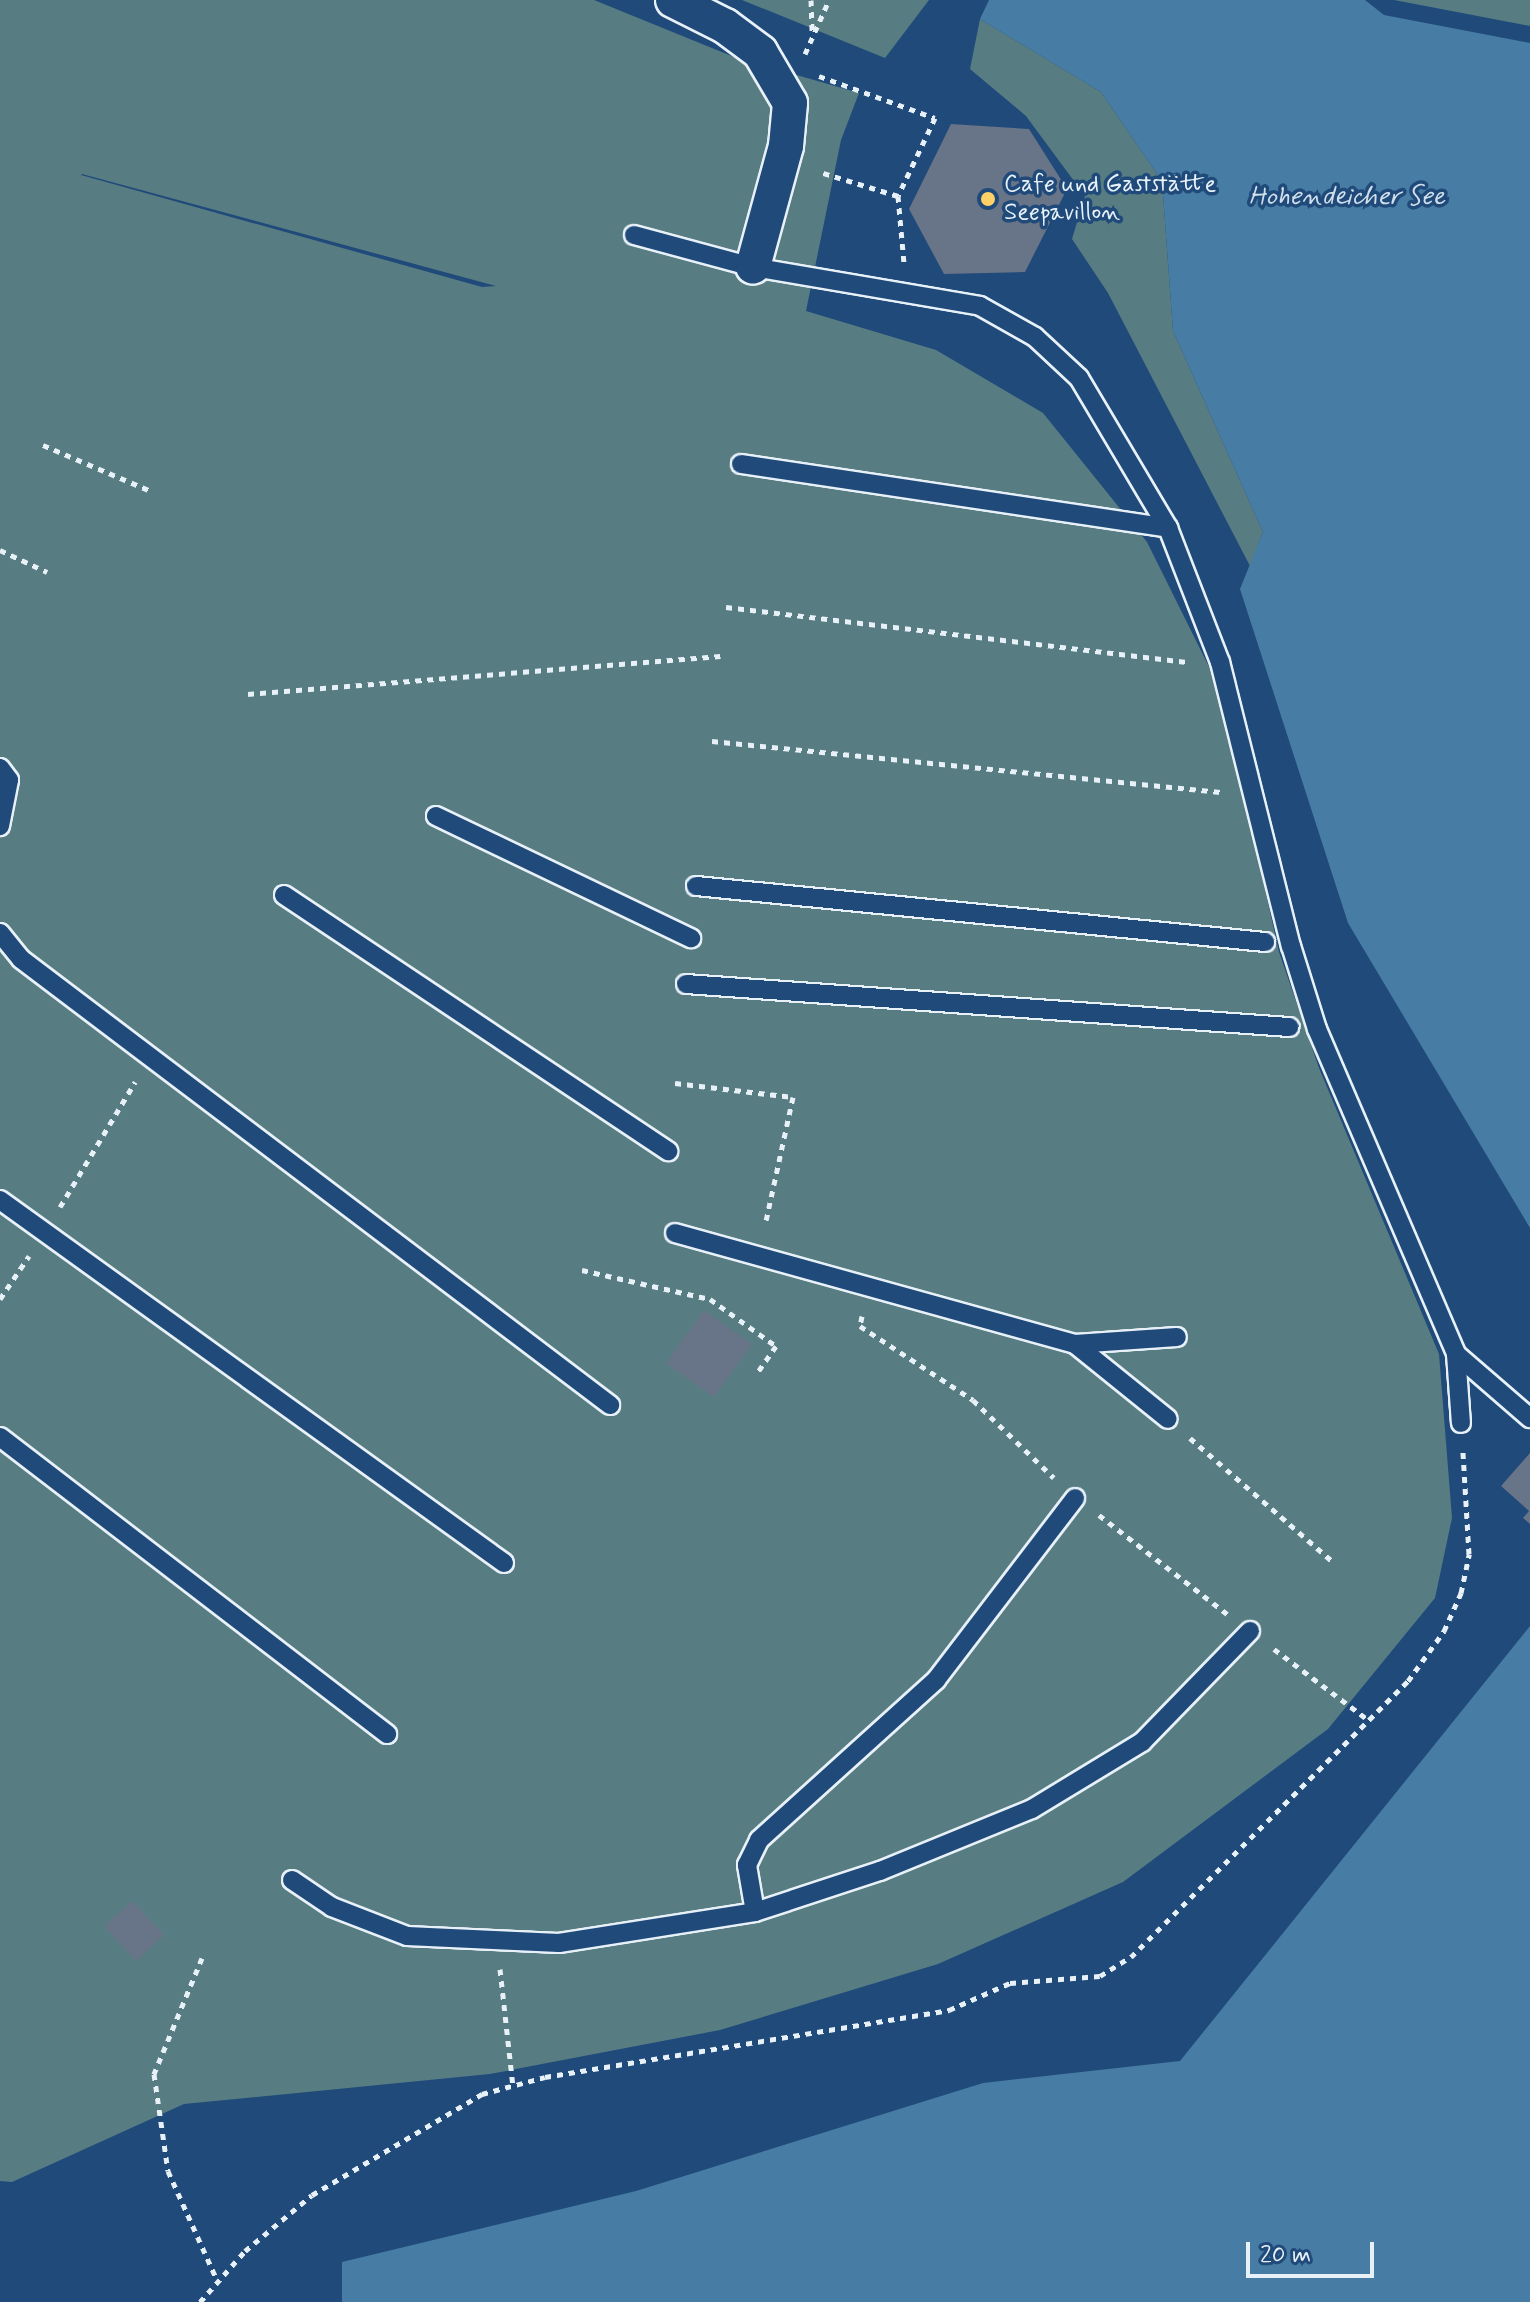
<!DOCTYPE html>
<html>
<head>
<meta charset="utf-8">
<style>
  body { margin:0 }
  #map { position:relative; width:1530px; height:2302px; overflow:hidden; background:#1f4a7a; font-family:Mynerve,sans-serif }
  div>[style] { position:absolute }
  [style*='--x'] { left:calc(var(--x)*1px); top:calc(var(--y)*1px); width:calc(var(--w)*1px); rotate:calc(var(--a)*1deg) }
  .green>* { inset:0; background:#577d83 }
  .water>* { inset:0; background:#477ca4 }
  .building>* { inset:0; background:#687487 }
  .path>* { height:5px; margin-top:-2.5px; transform-origin:0; background:repeating-linear-gradient(90deg,#e8f1f8 0 6px,transparent 0 12px) }
  .roads { filter:drop-shadow(2px 0 #e8f1f8) drop-shadow(-2px 0 #e8f1f8) drop-shadow(0 2px #e8f1f8) drop-shadow(0 -2px #e8f1f8) }
  .service>* { height:18px; margin:-9px; padding:0 9px; transform-origin:9px; border-radius:9px; background:#1f4a7a }
  .minor>* { height:34px; margin:-17px; padding:0 17px; transform-origin:17px; border-radius:17px; background:#1f4a7a }
  .dots>* { width:22px; height:22px; translate:-50% -50%; box-sizing:border-box; border:4px solid #1f4a7a; border-radius:50% }
  span { translate:-50% -50%; white-space:nowrap; text-align:center; line-height:1.15; -webkit-text-stroke:7px #1f4a7a; paint-order:stroke }
  .poi-label { font-size:24px; color:#e8f1f8 }
  .left { translate:0 -50%; text-align:left }
  .water-label { font-size:26px; color:#d0dfeb; font-style:italic }
  .scale { position:absolute; left:1246px; top:2242px; width:128px; height:36px; box-sizing:border-box; border:4px solid #e8f1f8; border-top:0; padding-left:10px; font-size:24px; line-height:28px; white-space:nowrap; color:#e8f1f8; -webkit-text-stroke:6px #1f4a7a; paint-order:stroke }
</style>
</head>
<body>
<div id="map">
  <div class="green">
    <i style="clip-path:polygon(evenodd,0 0,594px 0,734px 57px,859px 93px,841px 140px,806px 311px,936px 350px,1043px 413px,1147px 542px,1220px 689px,1279px 952px,1319px 1068px,1439px 1354px,1452px 1518px,1435px 1598px,1328px 1729px,1123px 1882px,938px 1964px,720px 2030px,490px 2074px,184px 2104px,12px 2182px,0 2181px,0 0,81px 175px,82px 174px,496px 286px,482px 287px,81px 175px)"></i>
    <i style="clip-path:polygon(742px 0,929px 0,885px 58px)"></i>
    <i style="clip-path:polygon(1394px 0,1530px 0,1530px 26px)"></i>
    <i style="clip-path:polygon(980px 19px,1101px 92px,1162px 181px,1173px 331px,1263px 532px,1250px 566px,1108px 293px,1072px 239px,1085px 196px,1026px 116px,970px 69px)"></i>
  </div>
  <div class="water">
    <i style="clip-path:polygon(989px 0,1365px 0,1384px 15px,1530px 43px,1530px 1228px,1348px 923px,1240px 589px,1263px 532px,1173px 331px,1162px 181px,1101px 92px,980px 19px)"></i>
    <i style="clip-path:polygon(1530px 1626px,1530px 2302px,342px 2302px,342px 2262px,636px 2191px,983px 2083px,1180px 2061px)"></i>
  </div>
  <div class="building">
    <i style="clip-path:polygon(951px 124px,1029px 129px,1067px 189px,1025px 272px,944px 274px,909px 209px)"></i>
    <i style="clip-path:polygon(704px 1310px,752px 1344px,714px 1397px,666px 1363px)"></i>
    <i style="clip-path:polygon(1530px 1453px,1530px 1524px,1523px 1518px,1529px 1511px,1501px 1486px)"></i>
    <i style="clip-path:polygon(132px 1901px,164px 1935px,136px 1961px,104px 1926px)"></i>
  </div>
  <div class="path">
    <i style="--x:811;--y:0;--w:35;--a:88"></i>
    <i style="--x:805;--y:54;--w:59;--a:-66"></i>
    <i style="--x:819;--y:76;--w:123;--a:19.9"></i>
    <i style="--x:935;--y:118;--w:86;--a:115.4"></i>
    <i style="--x:898;--y:196;--w:82;--a:-162.9"></i>
    <i style="--x:898;--y:196;--w:67;--a:84.9"></i>
    <i style="--x:43;--y:445;--w:117;--a:23.1"></i>
    <i style="--x:0;--y:550;--w:52;--a:25.1"></i>
    <i style="--x:726;--y:607;--w:466;--a:6.8"></i>
    <i style="--x:248;--y:694;--w:474;--a:-4.6"></i>
    <i style="--x:712;--y:741;--w:511;--a:5.73"></i>
    <i style="--x:675;--y:1083;--w:119;--a:6.8"></i>
    <i style="--x:793;--y:1097;--w:131;--a:102.3"></i>
    <i style="--x:60;--y:1207;--w:146;--a:-59"></i>
    <i style="--x:582;--y:1270;--w:131;--a:12.8"></i>
    <i style="--x:710;--y:1299;--w:81;--a:35.5"></i>
    <i style="--x:776;--y:1346;--w:35;--a:125"></i>
    <i style="--x:0;--y:1299;--w:52;--a:-56"></i>
    <i style="--x:862;--y:1316;--w:10;--a:101"></i>
    <i style="--x:860;--y:1326;--w:135;--a:33.2"></i>
    <i style="--x:973;--y:1400;--w:112;--a:43.9"></i>
    <i style="--x:1190;--y:1438;--w:189;--a:40.9"></i>
    <i style="--x:1099;--y:1515;--w:162;--a:37.7"></i>
    <i style="--x:1274;--y:1649;--w:116;--a:37"></i>
    <i style="--x:202;--y:1958;--w:126;--a:112.5"></i>
    <i style="--x:154;--y:2074;--w:98;--a:81.8"></i>
    <i style="--x:168;--y:2171;--w:122;--a:65.8"></i>
    <i style="--x:500;--y:1969;--w:118;--a:83.7"></i>
    <i style="--x:200;--y:2302;--w:68;--a:-48.6"></i>
    <i style="--x:245;--y:2251;--w:87;--a:-39.9"></i>
    <i style="--x:312;--y:2195;--w:198;--a:-30.7"></i>
    <i style="--x:482;--y:2094;--w:65;--a:-15.1"></i>
    <i style="--x:545;--y:2077;--w:410;--a:-9.4"></i>
    <i style="--x:949;--y:2010;--w:67;--a:-23.9"></i>
    <i style="--x:1010;--y:1983;--w:90;--a:-4.4"></i>
    <i style="--x:1100;--y:1976;--w:36;--a:-32"></i>
    <i style="--x:1131;--y:1957;--w:391;--a:-44.9"></i>
    <i style="--x:1408;--y:1681;--w:62;--a:-54.2"></i>
    <i style="--x:1444;--y:1631;--w:42;--a:-65.9"></i>
    <i style="--x:1461;--y:1593;--w:40;--a:-78"></i>
    <i style="--x:1469;--y:1554;--w:102;--a:-93.4"></i>
  </div>
  <div class="roads">
    <div class="service">
      <i style="--x:634;--y:235;--w:123;--a:15.1"></i>
      <i style="--x:753;--y:267;--w:230;--a:9.7"></i>
      <i style="--x:980;--y:306;--w:63;--a:29.4"></i>
      <i style="--x:1035;--y:337;--w:60;--a:43"></i>
      <i style="--x:1079;--y:378;--w:174;--a:59.3"></i>
      <i style="--x:1168;--y:528;--w:144;--a:68.8"></i>
      <i style="--x:1220;--y:662;--w:293;--a:76"></i>
      <i style="--x:1291;--y:946;--w:87;--a:72.6"></i>
      <i style="--x:1317;--y:1029;--w:353;--a:66.8"></i>
      <i style="--x:1456;--y:1354;--w:98;--a:40.9"></i>
      <i style="--x:741;--y:464;--w:432;--a:8.5"></i>
      <i style="--x:0;--y:768;--w:15;--a:53"></i>
      <i style="--x:9;--y:780;--w:47;--a:101.1"></i>
      <i style="--x:436;--y:816;--w:283;--a:25.6"></i>
      <i style="--x:696;--y:886;--w:572;--a:5.62"></i>
      <i style="--x:284;--y:895;--w:462;--a:33.7"></i>
      <i style="--x:0;--y:933;--w:33;--a:51"></i>
      <i style="--x:21;--y:959;--w:739;--a:37.13"></i>
      <i style="--x:686;--y:984;--w:605;--a:4.08"></i>
      <i style="--x:0;--y:1200;--w:621;--a:35.76"></i>
      <i style="--x:675;--y:1233;--w:415;--a:15.5"></i>
      <i style="--x:1075;--y:1344;--w:119;--a:38.9"></i>
      <i style="--x:1075;--y:1344;--w:102;--a:-3.9"></i>
      <i style="--x:1456;--y:1354;--w:69;--a:85.9"></i>
      <i style="--x:0;--y:1437;--w:488;--a:37.5"></i>
      <i style="--x:292;--y:1880;--w:48;--a:34"></i>
      <i style="--x:332;--y:1907;--w:80;--a:21.1"></i>
      <i style="--x:407;--y:1936;--w:152;--a:2.6"></i>
      <i style="--x:559;--y:1943;--w:198;--a:-9"></i>
      <i style="--x:755;--y:1912;--w:132;--a:-18.2"></i>
      <i style="--x:880;--y:1871;--w:164;--a:-22.2"></i>
      <i style="--x:1032;--y:1809;--w:129;--a:-31.3"></i>
      <i style="--x:1142;--y:1742;--w:155;--a:-45.8"></i>
      <i style="--x:755;--y:1912;--w:48;--a:-99.7"></i>
      <i style="--x:747;--y:1865;--w:28;--a:-64"></i>
      <i style="--x:759;--y:1840;--w:239;--a:-42.1"></i>
      <i style="--x:936;--y:1680;--w:229;--a:-52.6"></i>
    </div>
    <div class="minor">
      <i style="--x:673;--y:0;--w:58;--a:26.6"></i>
      <i style="--x:725;--y:26;--w:44;--a:36.6"></i>
      <i style="--x:760;--y:52;--w:59;--a:59.5"></i>
      <i style="--x:790;--y:103;--w:43;--a:95.3"></i>
      <i style="--x:786;--y:146;--w:125;--a:105.3"></i>
    </div>
  </div>
  <div class="dots">
    <i style="left:988px;top:199px;background:#ffd166"></i>
  </div>
  <div class="poi-label">
    <span class="left" style="left:1004px;top:199px">Cafe und Gaststätte<br>Seepavillon</span>
  </div>
  <div class="water-label">
    <span style="left:1347px;top:198px">Hohendeicher See</span>
  </div>
  <div class="scale">20 m</div>
</div>
</body>
</html>
